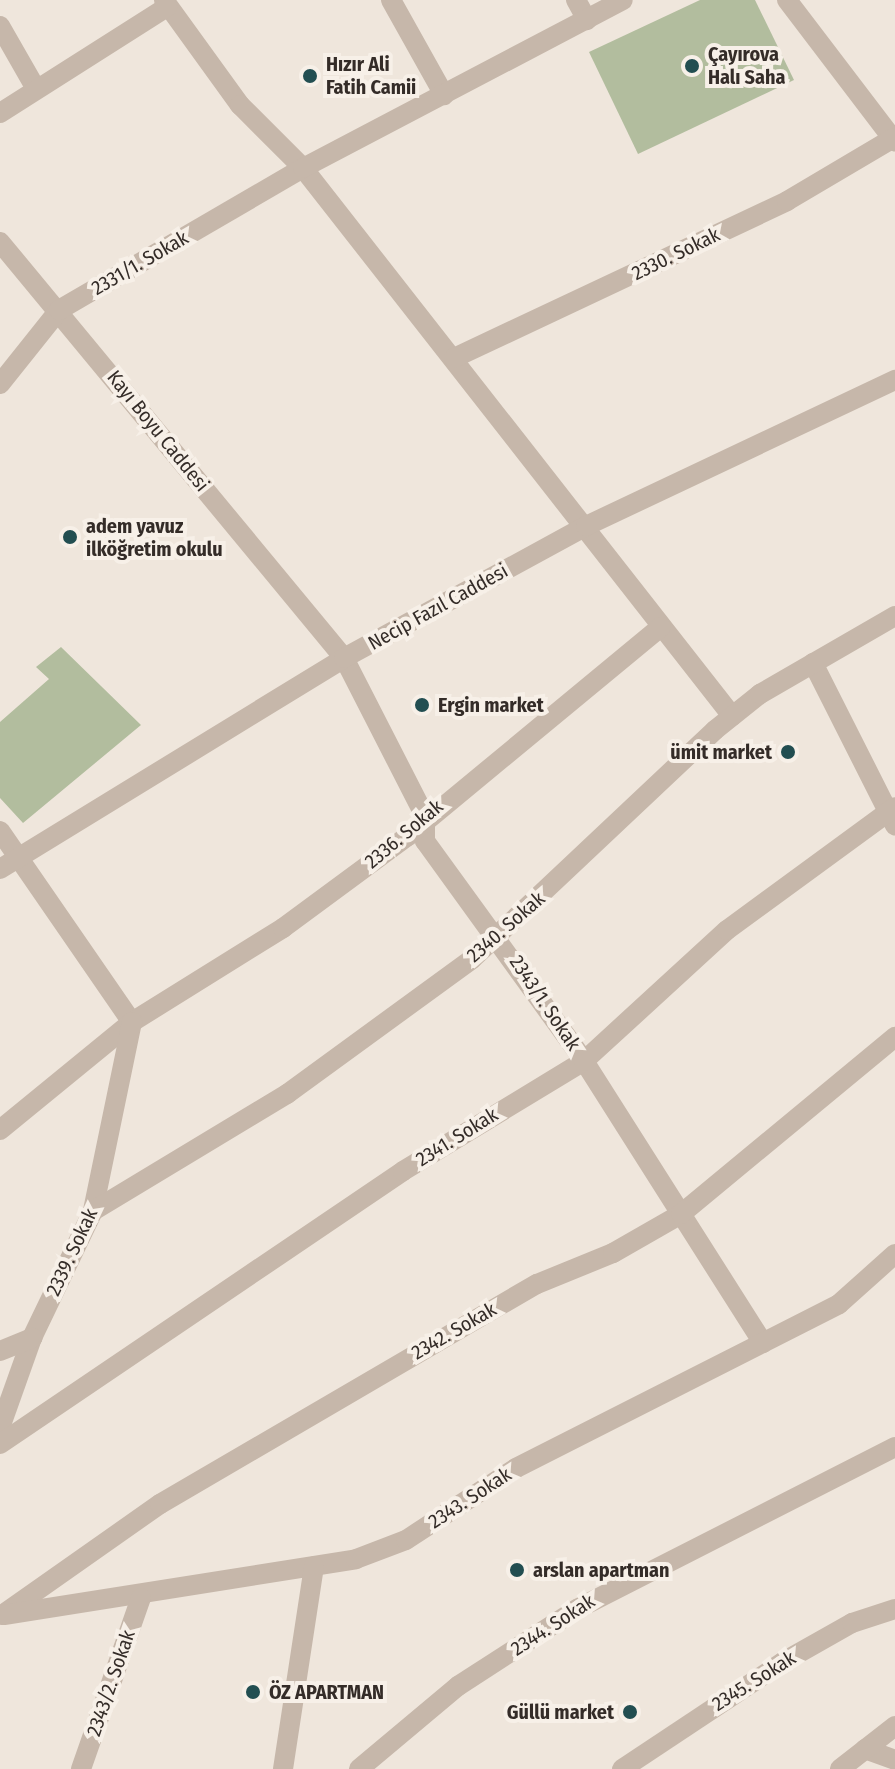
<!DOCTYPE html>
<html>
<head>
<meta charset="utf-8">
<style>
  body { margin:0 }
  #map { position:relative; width:895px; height:1769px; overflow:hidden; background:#efe6dc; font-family:"Fira Sans Condensed",sans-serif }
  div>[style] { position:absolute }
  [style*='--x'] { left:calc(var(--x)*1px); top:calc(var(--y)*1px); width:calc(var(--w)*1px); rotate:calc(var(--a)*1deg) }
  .green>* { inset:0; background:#b2bd9e }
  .street>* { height:20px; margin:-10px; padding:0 10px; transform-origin:10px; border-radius:10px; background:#c6b7aa }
  .dots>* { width:22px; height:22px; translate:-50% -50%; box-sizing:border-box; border:4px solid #f7f0e8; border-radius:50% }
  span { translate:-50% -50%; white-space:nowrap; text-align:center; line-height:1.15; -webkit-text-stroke:8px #f7f0e8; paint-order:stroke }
  .poi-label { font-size:20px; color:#342c28; font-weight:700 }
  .left { translate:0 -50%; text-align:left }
  .right { translate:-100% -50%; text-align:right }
  .street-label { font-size:20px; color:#342c28 }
</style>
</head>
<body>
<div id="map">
  <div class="green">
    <i style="clip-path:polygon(700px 0,755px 0,794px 80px,638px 154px,589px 52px)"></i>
    <i style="clip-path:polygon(61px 647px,141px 725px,23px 823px,0 798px,0 722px,49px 679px,36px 667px)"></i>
  </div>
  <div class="street">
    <i style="--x:164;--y:0;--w:130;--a:54.1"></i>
    <i style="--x:240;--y:105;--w:89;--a:45"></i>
    <i style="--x:303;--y:168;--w:696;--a:51.94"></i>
    <i style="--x:391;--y:0;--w:109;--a:60.8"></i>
    <i style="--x:576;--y:0;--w:23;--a:61"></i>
    <i style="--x:787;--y:0;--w:178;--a:52.7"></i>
    <i style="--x:0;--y:26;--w:70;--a:60.2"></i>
    <i style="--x:0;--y:113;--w:198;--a:-32.4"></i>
    <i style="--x:0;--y:242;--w:540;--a:50.41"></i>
    <i style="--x:344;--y:658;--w:178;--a:62.9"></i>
    <i style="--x:425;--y:816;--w:25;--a:90"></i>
    <i style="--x:425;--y:841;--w:271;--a:54.1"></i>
    <i style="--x:584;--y:1061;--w:334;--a:57.6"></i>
    <i style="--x:454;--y:358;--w:368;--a:-25.2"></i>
    <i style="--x:787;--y:201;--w:122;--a:-30.6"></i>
    <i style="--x:0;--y:384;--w:95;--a:-51.4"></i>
    <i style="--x:59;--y:310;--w:282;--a:-30.2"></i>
    <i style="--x:303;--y:168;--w:361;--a:-27.7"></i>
    <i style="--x:813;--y:663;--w:182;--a:63.2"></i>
    <i style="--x:0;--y:831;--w:232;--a:55.4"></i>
    <i style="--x:132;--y:1022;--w:178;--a:-31.9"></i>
    <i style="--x:283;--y:928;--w:155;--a:-36.4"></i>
    <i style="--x:408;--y:836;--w:328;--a:-39.6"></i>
    <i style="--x:0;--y:869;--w:404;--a:-31.5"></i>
    <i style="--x:344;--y:658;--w:276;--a:-28.6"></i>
    <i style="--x:586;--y:526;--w:342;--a:-25.3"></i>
    <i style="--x:0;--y:1130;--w:171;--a:-39.3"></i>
    <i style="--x:132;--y:1022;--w:193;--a:101.7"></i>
    <i style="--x:93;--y:1211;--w:141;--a:115.7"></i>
    <i style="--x:32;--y:1338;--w:96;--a:109.6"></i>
    <i style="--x:93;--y:1211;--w:227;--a:-31.1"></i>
    <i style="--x:287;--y:1094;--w:229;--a:-36.1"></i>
    <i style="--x:472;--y:959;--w:334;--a:-43.3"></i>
    <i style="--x:715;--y:730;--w:58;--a:-38.7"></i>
    <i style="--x:760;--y:694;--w:156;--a:-30"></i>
    <i style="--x:0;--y:1351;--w:35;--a:-22"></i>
    <i style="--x:0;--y:1444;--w:487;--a:-34.1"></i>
    <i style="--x:403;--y:1171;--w:212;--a:-31.3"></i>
    <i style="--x:584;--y:1061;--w:194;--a:-42.5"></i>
    <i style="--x:727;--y:930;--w:208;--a:-36.2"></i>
    <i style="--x:2;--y:1615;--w:193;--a:-35.1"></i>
    <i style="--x:160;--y:1504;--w:436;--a:-30.3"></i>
    <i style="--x:537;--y:1284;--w:82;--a:-22.2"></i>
    <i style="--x:613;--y:1253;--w:78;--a:-29.8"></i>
    <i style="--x:681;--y:1214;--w:278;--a:-39.6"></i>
    <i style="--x:4;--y:1615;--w:356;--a:-9"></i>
    <i style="--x:356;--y:1559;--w:53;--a:-20.8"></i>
    <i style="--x:406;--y:1540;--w:131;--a:-33.2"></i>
    <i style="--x:516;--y:1468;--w:362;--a:-26.9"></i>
    <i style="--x:839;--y:1304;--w:75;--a:-41.8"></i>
    <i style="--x:865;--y:1749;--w:32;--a:20"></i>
    <i style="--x:81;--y:1769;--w:181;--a:-70.7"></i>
    <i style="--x:283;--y:1769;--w:205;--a:-81.3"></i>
    <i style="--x:359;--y:1769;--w:129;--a:-40"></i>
    <i style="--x:458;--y:1686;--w:142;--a:-32.9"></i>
    <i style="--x:577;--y:1609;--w:357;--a:-27"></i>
    <i style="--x:622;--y:1769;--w:193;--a:-33.6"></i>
    <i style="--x:783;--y:1662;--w:79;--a:-29.5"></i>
    <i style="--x:852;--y:1623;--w:45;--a:-18"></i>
    <i style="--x:840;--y:1769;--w:70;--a:-38"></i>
  </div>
  <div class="dots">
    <i style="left:692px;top:66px;background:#224e51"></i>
    <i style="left:310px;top:76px;background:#224e51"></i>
    <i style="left:70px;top:537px;background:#224e51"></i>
    <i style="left:422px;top:705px;background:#224e51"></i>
    <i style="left:788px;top:752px;background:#224e51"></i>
    <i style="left:517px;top:1570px;background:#224e51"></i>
    <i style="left:253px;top:1692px;background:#224e51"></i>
    <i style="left:630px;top:1712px;background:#224e51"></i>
  </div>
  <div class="poi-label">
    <span class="left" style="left:708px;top:66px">Çayırova<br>Halı Saha</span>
    <span class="left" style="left:326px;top:76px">Hızır Ali<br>Fatih Camii</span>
    <span class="left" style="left:86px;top:538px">adem yavuz<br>ilköğretim okulu</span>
    <span class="left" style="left:438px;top:705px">Ergin market</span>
    <span class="right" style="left:772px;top:752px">ümit market</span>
    <span class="left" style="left:533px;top:1570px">arslan apartman</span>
    <span class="left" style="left:269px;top:1692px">ÖZ APARTMAN</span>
    <span class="right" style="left:614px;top:1712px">Güllü market</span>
  </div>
  <div class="street-label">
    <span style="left:676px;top:254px;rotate:-26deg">2330. Sokak</span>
    <span style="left:140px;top:263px;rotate:-30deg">2331/1. Sokak</span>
    <span style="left:158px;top:431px;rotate:51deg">Kayı Boyu Caddesi</span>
    <span style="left:438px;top:607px;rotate:-29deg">Necip Fazıl Caddesi</span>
    <span style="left:404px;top:834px;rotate:-40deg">2336. Sokak</span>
    <span style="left:506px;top:927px;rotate:-41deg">2340. Sokak</span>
    <span style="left:545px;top:1003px;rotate:56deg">2343/1. Sokak</span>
    <span style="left:457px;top:1137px;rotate:-32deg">2341. Sokak</span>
    <span style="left:72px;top:1252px;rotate:-65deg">2339. Sokak</span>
    <span style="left:454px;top:1331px;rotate:-30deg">2342. Sokak</span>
    <span style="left:470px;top:1498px;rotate:-33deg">2343. Sokak</span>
    <span style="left:553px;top:1625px;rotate:-33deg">2344. Sokak</span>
    <span style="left:754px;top:1681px;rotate:-32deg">2345. Sokak</span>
    <span style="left:111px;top:1683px;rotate:-71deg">2343/2. Sokak</span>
  </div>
</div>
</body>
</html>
